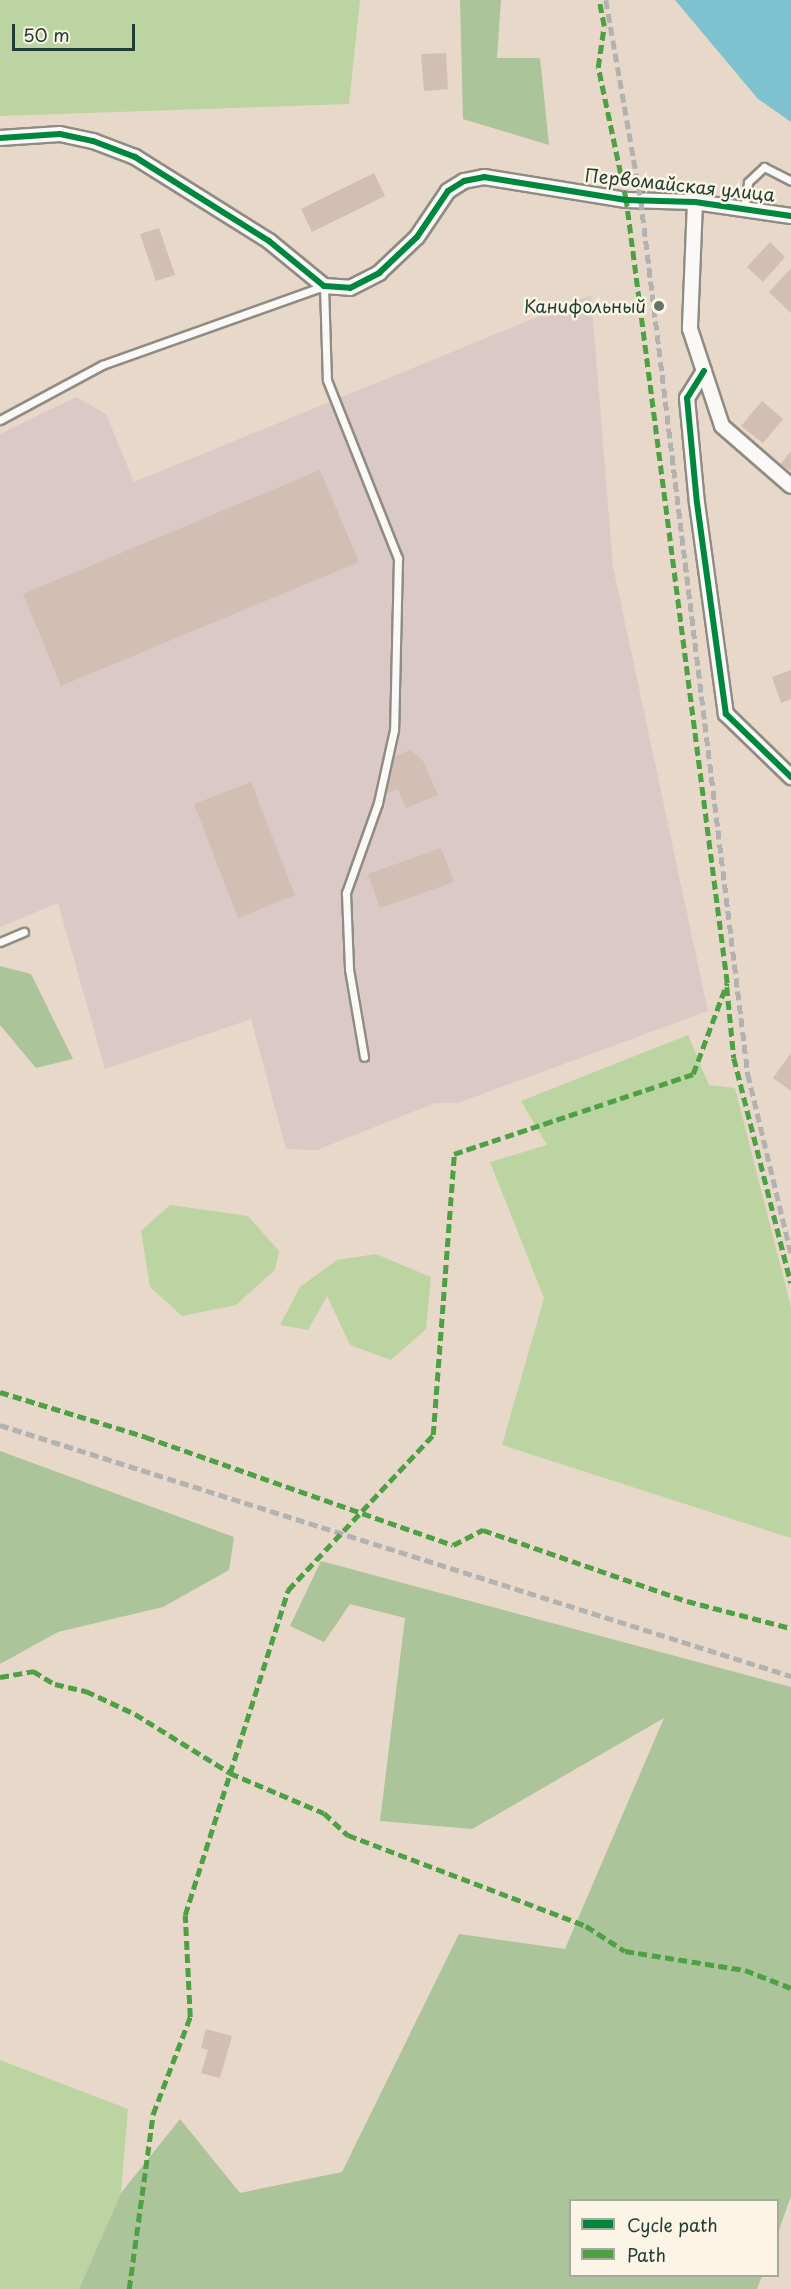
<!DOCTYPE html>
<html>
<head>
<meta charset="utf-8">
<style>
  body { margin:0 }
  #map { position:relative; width:791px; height:2289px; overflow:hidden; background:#e7d8c9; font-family:"Playpen Sans",sans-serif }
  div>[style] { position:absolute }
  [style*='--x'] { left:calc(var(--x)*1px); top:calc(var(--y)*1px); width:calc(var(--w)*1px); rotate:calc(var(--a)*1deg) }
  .industrial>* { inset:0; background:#dbc9c8 }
  .green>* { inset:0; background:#bcd4a2 }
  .forest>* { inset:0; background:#abc499 }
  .water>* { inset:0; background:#7fc2cf }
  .building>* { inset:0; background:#d2beb3 }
  .roads { filter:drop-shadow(2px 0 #8e8c83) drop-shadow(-2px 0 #8e8c83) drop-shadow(0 2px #8e8c83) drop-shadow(0 -2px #8e8c83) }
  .lane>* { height:7px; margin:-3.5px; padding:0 3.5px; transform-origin:3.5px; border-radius:3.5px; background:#fbf9f7 }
  .street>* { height:14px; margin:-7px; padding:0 7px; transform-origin:7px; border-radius:7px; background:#fbf9f7 }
  .rail>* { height:4.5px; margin-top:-2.25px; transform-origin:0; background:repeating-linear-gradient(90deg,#b2b3b0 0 9px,transparent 0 13.5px) }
  .quiet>* { height:4.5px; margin-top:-2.25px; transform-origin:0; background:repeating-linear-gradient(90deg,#4da043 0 9px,transparent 0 13.5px) }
  .cycleway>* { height:6px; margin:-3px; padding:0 3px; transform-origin:3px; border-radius:3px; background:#00873e }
  .dots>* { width:16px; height:16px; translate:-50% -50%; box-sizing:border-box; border:3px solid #fcf5e5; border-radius:50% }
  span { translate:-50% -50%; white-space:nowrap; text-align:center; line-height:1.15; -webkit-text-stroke:5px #fcf5e5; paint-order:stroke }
  .street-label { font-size:18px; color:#1f3d34 }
  .poi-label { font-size:18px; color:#1f3d34 }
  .right { translate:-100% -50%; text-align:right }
  .legend { position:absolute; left:569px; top:2199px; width:210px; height:78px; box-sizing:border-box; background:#fcf5e5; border:2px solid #a4ab9e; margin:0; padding:8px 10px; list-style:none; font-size:18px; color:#1f3d34 }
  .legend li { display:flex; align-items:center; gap:12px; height:30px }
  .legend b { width:30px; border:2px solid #a4ab9e }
  .scale { position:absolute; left:12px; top:24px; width:123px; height:27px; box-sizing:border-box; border:3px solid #1f3d34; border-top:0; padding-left:8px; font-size:18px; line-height:21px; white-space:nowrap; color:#1f3d34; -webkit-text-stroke:4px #fcf5e5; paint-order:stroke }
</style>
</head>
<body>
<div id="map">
  <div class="industrial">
    <i style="clip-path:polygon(591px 295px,613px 567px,708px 1011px,458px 1103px,435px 1103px,317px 1150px,286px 1149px,251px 1019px,105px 1069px,58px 903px,0 927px,0 434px,76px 397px,106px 414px,134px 482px)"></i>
  </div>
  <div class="green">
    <i style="clip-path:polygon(0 0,360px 0,349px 104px,0 116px)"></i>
    <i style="clip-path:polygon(688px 1035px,709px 1085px,735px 1088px,791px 1307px,791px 1538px,502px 1445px,544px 1298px,490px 1162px,547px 1145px,521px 1101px)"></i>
    <i style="clip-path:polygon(170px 1205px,248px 1216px,279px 1251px,275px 1270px,236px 1305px,182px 1316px,150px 1287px,141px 1231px)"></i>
    <i style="clip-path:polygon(376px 1254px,431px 1277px,426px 1329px,391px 1360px,350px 1345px,327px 1296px,308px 1330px,280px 1325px,300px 1287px,337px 1260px)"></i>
    <i style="clip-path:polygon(0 2060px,128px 2109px,121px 2193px,79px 2289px,0 2289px)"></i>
  </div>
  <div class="forest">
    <i style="clip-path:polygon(460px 0,501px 0,497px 58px,540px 58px,549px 145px,463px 119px)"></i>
    <i style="clip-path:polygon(0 966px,31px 974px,73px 1059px,36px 1068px,0 1025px)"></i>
    <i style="clip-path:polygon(0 1451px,234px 1537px,229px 1570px,163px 1607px,58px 1632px,0 1664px)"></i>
    <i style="clip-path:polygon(321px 1561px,791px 1687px,791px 2196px,778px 2233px,778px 2200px,570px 2200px,570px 2276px,762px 2276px,757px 2289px,79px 2289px,121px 2193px,180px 2119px,240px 2193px,342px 2172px,459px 1934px,565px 1949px,664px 1718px,472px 1829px,380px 1821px,405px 1618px,350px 1604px,324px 1642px,290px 1626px)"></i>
  </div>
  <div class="water">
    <i style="clip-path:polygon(675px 0,791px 0,791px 122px,758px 99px)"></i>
  </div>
  <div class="building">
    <i style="clip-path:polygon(446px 53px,448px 89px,424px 91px,421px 54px)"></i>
    <i style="clip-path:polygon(374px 173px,385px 196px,312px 232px,301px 209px)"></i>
    <i style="clip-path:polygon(159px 228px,175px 275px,156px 281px,140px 234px)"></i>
    <i style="clip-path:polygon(770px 242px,785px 257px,763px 282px,747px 267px)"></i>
    <i style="clip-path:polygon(791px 268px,791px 313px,769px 292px)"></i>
    <i style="clip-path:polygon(762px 401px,783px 419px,763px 443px,741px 426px)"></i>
    <i style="clip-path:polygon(791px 451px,791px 471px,781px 464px)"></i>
    <i style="clip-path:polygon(320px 470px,359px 562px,61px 686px,23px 594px)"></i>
    <i style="clip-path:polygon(791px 670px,791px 699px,781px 703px,772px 677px)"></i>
    <i style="clip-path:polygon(410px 750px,423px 761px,438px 795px,406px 808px,398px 789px,385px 794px,389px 759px)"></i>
    <i style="clip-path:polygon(251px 782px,295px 895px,238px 918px,194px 804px)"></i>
    <i style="clip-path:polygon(441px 848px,454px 882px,380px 908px,368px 874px)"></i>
    <i style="clip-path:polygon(791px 1053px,791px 1091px,773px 1078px)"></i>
    <i style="clip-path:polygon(206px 2029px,232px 2036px,220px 2078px,201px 2073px,208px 2050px,201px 2048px)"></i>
  </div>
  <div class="roads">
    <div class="lane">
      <i style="--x:744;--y:208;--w:26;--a:-81"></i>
      <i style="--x:748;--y:182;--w:22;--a:-43"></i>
      <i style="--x:764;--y:167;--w:30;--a:27"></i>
      <i style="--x:0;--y:420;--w:116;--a:-28.3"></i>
      <i style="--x:102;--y:365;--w:236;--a:-19.6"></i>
      <i style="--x:324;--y:286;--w:94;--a:88.2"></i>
      <i style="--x:327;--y:380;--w:192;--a:68.3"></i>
      <i style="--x:398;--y:558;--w:172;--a:91.3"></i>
      <i style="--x:394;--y:730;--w:75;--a:102.4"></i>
      <i style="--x:378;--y:803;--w:96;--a:109.6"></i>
      <i style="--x:346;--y:893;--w:76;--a:87.7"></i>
      <i style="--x:349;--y:969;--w:89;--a:80.3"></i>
      <i style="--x:0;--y:942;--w:26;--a:-23"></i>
    </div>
    <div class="street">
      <i style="--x:0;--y:138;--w:60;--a:-3.8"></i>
      <i style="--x:60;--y:134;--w:34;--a:12"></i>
      <i style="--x:93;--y:141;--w:45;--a:20.9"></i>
      <i style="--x:135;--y:157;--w:158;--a:32.1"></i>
      <i style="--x:269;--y:241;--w:71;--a:39.3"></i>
      <i style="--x:324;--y:286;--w:26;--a:4"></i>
      <i style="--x:350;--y:288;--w:33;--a:-27"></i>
      <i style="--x:379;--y:273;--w:52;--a:-43.5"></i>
      <i style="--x:417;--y:237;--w:55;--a:-56"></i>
      <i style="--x:448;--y:191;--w:19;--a:-32"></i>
      <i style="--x:464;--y:181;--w:20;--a:-11"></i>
      <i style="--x:484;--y:177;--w:144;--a:9.2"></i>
      <i style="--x:626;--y:200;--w:69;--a:1.7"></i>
      <i style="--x:695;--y:202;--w:97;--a:8.3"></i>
      <i style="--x:695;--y:202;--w:127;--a:92.3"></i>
      <i style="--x:690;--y:329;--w:102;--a:71.7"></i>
      <i style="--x:722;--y:426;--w:91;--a:41"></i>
      <i style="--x:704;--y:371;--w:32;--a:122"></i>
      <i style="--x:687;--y:398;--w:105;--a:84.6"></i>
      <i style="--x:697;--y:503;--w:213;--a:82.2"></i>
      <i style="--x:726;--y:714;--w:91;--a:44.1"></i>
    </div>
  </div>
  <div class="rail">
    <i style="--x:606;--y:0;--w:204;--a:80.1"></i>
    <i style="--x:641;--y:201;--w:880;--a:83.01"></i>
    <i style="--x:748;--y:1074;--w:184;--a:76.5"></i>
    <i style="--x:0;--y:1425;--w:830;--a:17.61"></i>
  </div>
  <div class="quiet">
    <i style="--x:727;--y:987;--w:71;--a:84.4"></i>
    <i style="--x:734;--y:1058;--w:232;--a:75.8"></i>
    <i style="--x:0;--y:1392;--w:153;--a:17.1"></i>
    <i style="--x:146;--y:1437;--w:325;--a:19.4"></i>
    <i style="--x:453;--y:1545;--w:34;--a:-27"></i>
    <i style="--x:483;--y:1530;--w:216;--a:19.2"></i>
    <i style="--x:687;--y:1601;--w:107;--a:14.6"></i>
    <i style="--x:0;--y:1677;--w:34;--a:-10"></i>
    <i style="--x:33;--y:1671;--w:26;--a:31"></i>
    <i style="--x:55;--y:1684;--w:32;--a:13"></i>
    <i style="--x:86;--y:1691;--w:54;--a:25.1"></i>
    <i style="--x:135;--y:1714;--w:112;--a:31.8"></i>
    <i style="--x:230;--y:1773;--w:102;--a:23.1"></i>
    <i style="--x:324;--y:1813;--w:33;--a:43"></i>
    <i style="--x:348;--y:1835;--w:255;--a:20.9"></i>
    <i style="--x:586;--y:1926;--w:46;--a:32.7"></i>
    <i style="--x:625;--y:1951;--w:121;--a:9"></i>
    <i style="--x:745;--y:1970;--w:49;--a:21.4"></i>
    <i style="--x:129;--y:2289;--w:177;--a:-82.2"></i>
    <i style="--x:153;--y:2114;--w:104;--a:-69.1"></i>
    <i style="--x:190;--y:2017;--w:102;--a:-92.8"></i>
    <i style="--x:185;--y:1915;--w:341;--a:-72.4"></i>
    <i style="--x:288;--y:1590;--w:212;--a:-46.9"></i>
    <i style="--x:433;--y:1435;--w:282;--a:-85.7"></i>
    <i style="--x:454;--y:1154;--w:252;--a:-18.5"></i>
    <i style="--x:693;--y:1074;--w:97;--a:-69.5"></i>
    <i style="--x:727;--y:983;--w:789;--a:-97.35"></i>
    <i style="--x:626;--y:200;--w:136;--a:-101.9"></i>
    <i style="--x:598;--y:67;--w:41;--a:-81.7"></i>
    <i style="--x:604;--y:26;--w:26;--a:-101"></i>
  </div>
  <div class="cycleway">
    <i style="--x:0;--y:138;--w:60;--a:-3.8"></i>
    <i style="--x:60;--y:134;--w:34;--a:12"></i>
    <i style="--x:93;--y:141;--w:45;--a:20.9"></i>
    <i style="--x:135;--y:157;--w:158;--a:32.1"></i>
    <i style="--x:269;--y:241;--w:71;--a:39.3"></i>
    <i style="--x:324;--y:286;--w:26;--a:4"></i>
    <i style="--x:350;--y:288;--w:33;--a:-27"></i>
    <i style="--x:379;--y:273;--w:52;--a:-43.5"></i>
    <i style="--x:417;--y:237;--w:55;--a:-56"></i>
    <i style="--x:448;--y:191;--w:19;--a:-32"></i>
    <i style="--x:464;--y:181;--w:20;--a:-11"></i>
    <i style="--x:484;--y:177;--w:144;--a:9.2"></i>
    <i style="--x:626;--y:200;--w:69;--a:1.7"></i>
    <i style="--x:695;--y:202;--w:97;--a:8.3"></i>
    <i style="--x:704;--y:371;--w:32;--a:122"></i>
    <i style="--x:687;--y:398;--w:105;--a:84.6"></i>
    <i style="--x:697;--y:503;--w:213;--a:82.2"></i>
    <i style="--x:726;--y:714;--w:91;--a:44.1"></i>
  </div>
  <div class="dots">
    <i style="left:659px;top:306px;background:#657368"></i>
  </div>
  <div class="street-label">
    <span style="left:680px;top:185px;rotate:6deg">Первомайская улица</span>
  </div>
  <div class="poi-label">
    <span class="right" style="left:646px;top:306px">Канифольный</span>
  </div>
  <ul class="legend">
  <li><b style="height:8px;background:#00873e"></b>Cycle path</li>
  <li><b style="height:8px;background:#4da043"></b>Path</li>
  </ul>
  <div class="scale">50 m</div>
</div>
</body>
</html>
